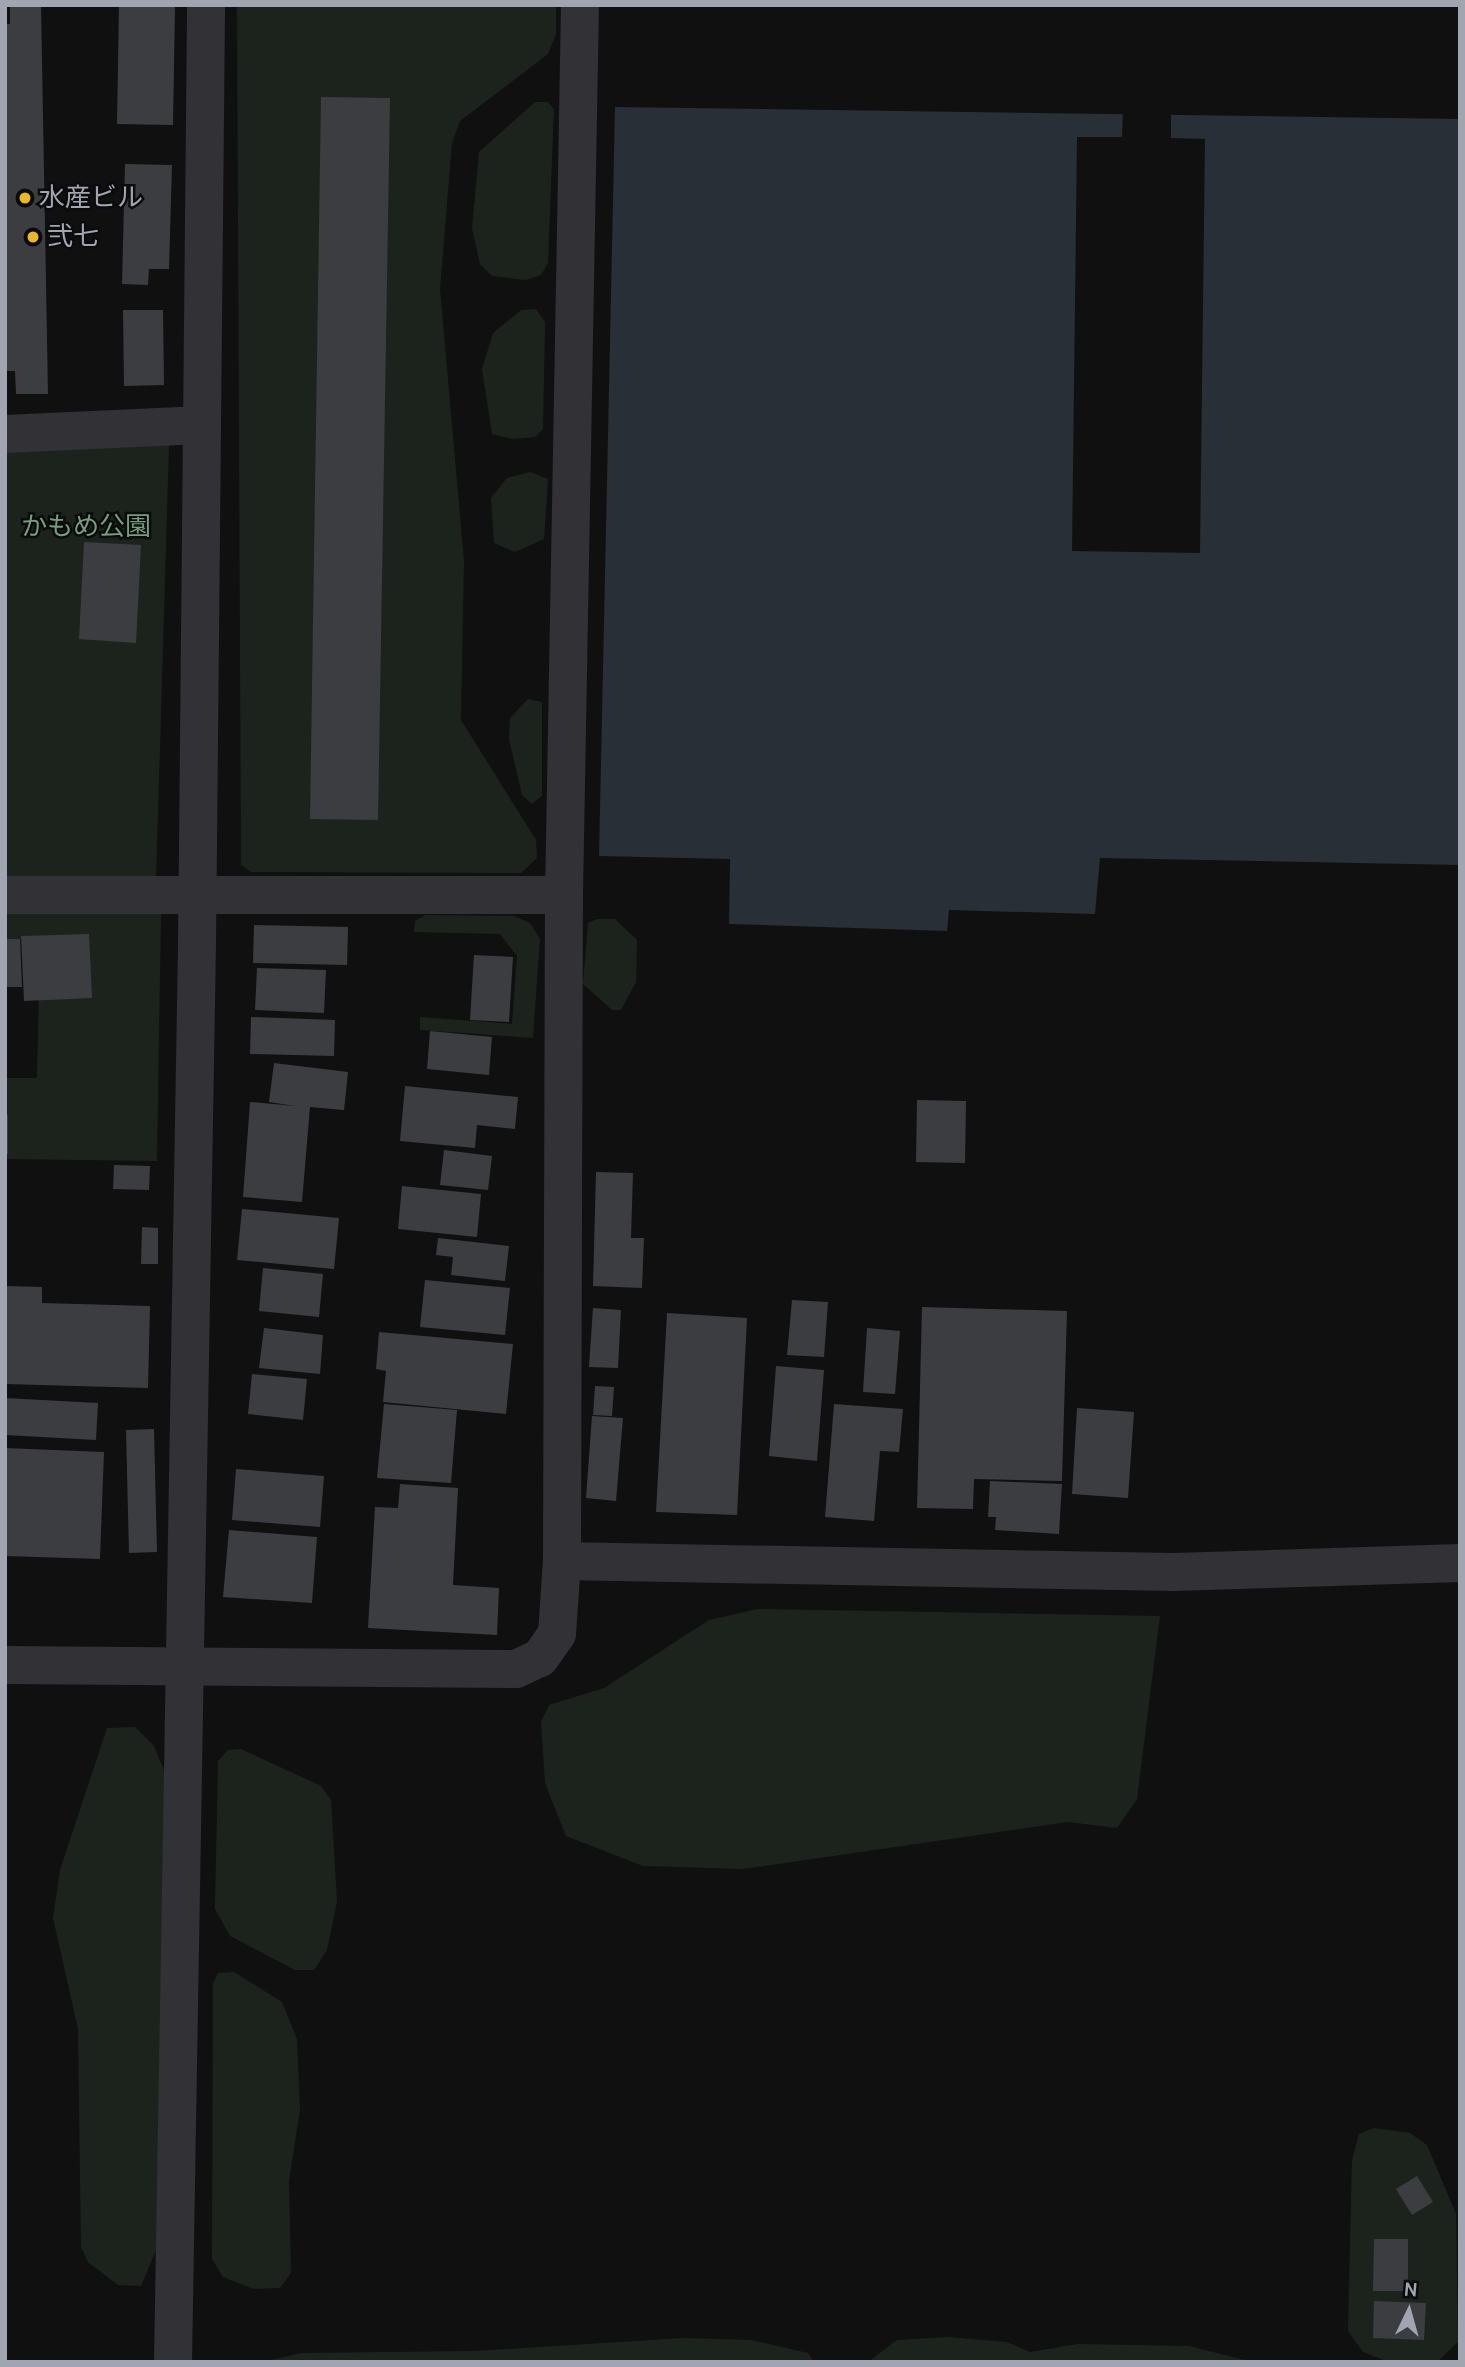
<!DOCTYPE html>
<html>
<head>
<meta charset="utf-8">
<style>
  body { margin:0 }
  #map { position:relative; width:1465px; height:2367px; overflow:hidden; background:#101011; font-family:Cabin,"Noto Sans JP",sans-serif }
  div>[style] { position:absolute }
  [style*='--x'] { left:calc(var(--x)*1px); top:calc(var(--y)*1px); width:calc(var(--w)*1px); rotate:calc(var(--a)*1deg) }
  .green>* { inset:0; background:#1c231d }
  .water>* { inset:0; background:#292f36 }
  .pier>* { inset:0; background:#101011 }
  .building>* { inset:0; background:#3c3d41 }
  .minor>* { height:38px; margin:-19px; padding:0 19px; transform-origin:19px; border-radius:19px; background:#313136 }
  .minor-bridge>* { height:38px; margin:-19px; padding:0 19px; transform-origin:19px; border-radius:19px; background:#313136 }
  .dots>* { width:19px; height:19px; translate:-50% -50%; box-sizing:border-box; border:4px solid #0b0b0c; border-radius:50% }
  span { translate:-50% -50%; white-space:nowrap; text-align:center; line-height:1.15; -webkit-text-stroke:5px #0b0b0c; paint-order:stroke }
  .poi-label { font-size:26px; color:#a1a5b1 }
  .left { translate:0 -50%; text-align:left }
  .park-label { font-size:26px; color:#799c7d }
  .frame { position:absolute; inset:0; border:7px solid #a1a5b1; pointer-events:none }
  .north { position:absolute; left:1374px; top:2276px; width:70px; height:70px; -webkit-text-stroke:5px #0b0b0c; paint-order:stroke; rotate:5deg; font-size:19px; font-weight:700; line-height:28px; text-align:center; color:#a1a5b1 }
  .north::after { content:''; display:block; margin:auto; width:24px; height:32px; background:#a1a5b1; clip-path:polygon(50% 0,100% 100%,50% 72%,0 100%) }
</style>
</head>
<body>
<div id="map">
  <div class="green">
    <i style="clip-path:polygon(237px 5px,556px 5px,556px 34px,548px 54px,460px 121px,452px 143px,440px 289px,464px 561px,461px 720px,536px 840px,537px 858px,521px 873px,251px 872px,241px 865px)"></i>
    <i style="clip-path:polygon(535px 102px,548px 102px,554px 109px,548px 263px,541px 275px,526px 280px,492px 276px,480px 264px,472px 228px,479px 152px)"></i>
    <i style="clip-path:polygon(536px 309px,545px 322px,543px 429px,535px 437px,513px 439px,492px 434px,482px 369px,493px 333px,521px 310px)"></i>
    <i style="clip-path:polygon(169px 445px,156px 880px,5px 876px,5px 448px)"></i>
    <i style="clip-path:polygon(530px 472px,548px 479px,544px 539px,515px 552px,494px 543px,491px 498px,507px 478px)"></i>
    <i style="clip-path:polygon(528px 699px,542px 702px,542px 796px,532px 804px,522px 795px,509px 739px,510px 718px)"></i>
    <i style="clip-path:polygon(5px 910px,161px 913px,157px 1161px,5px 1159px,5px 1078px,37px 1078px,40px 940px,5px 939px)"></i>
    <i style="clip-path:polygon(425px 915px,514px 916px,530px 923px,540px 939px,533px 1038px,420px 1030px,420px 1017px,512px 1024px,517px 956px,500px 934px,414px 932px,415px 921px)"></i>
    <i style="clip-path:polygon(597px 919px,615px 919px,637px 940px,636px 982px,621px 1010px,612px 1010px,583px 984px,588px 923px)"></i>
    <i style="clip-path:polygon(758px 1609px,1160px 1616px,1137px 1799px,1117px 1828px,1068px 1822px,743px 1869px,643px 1866px,566px 1836px,545px 1783px,541px 1722px,549px 1705px,604px 1688px,709px 1620px)"></i>
    <i style="clip-path:polygon(135px 1727px,154px 1746px,165px 1773px,159px 2243px,141px 2286px,118px 2285px,88px 2262px,81px 2247px,78px 2029px,53px 1918px,60px 1870px,107px 1728px)"></i>
    <i style="clip-path:polygon(241px 1749px,321px 1786px,331px 1800px,337px 1902px,327px 1950px,314px 1970px,295px 1970px,230px 1936px,215px 1909px,218px 1761px,228px 1750px)"></i>
    <i style="clip-path:polygon(234px 1972px,282px 2002px,297px 2039px,300px 2110px,289px 2181px,291px 2273px,280px 2288px,254px 2289px,223px 2277px,212px 2259px,213px 1984px,218px 1973px)"></i>
    <i style="clip-path:polygon(1374px 2128px,1410px 2133px,1427px 2145px,1456px 2214px,1458px 2342px,1437px 2362px,1389px 2362px,1363px 2352px,1348px 2331px,1352px 2160px,1359px 2134px)"></i>
    <i style="clip-path:polygon(947px 2337px,1007px 2342px,1030px 2352px,1078px 2344px,1189px 2346px,1253px 2362px,868px 2362px,897px 2340px)"></i>
    <i style="clip-path:polygon(683px 2338px,751px 2340px,808px 2353px,814px 2362px,262px 2362px,302px 2353px,474px 2351px)"></i>
  </div>
  <div class="water">
    <i style="clip-path:polygon(615px 107px,1460px 119px,1460px 865px,1100px 858px,1095px 914px,949px 910px,947px 931px,729px 924px,730px 859px,599px 856px)"></i>
  </div>
  <div class="pier">
    <i style="clip-path:polygon(1123px 111px,1171px 112px,1171px 138px,1205px 139px,1200px 553px,1072px 551px,1077px 137px,1122px 137px)"></i>
  </div>
  <div class="building">
    <i style="clip-path:polygon(10px 5px,41px 5px,48px 394px,16px 394px,15px 371px,5px 371px,5px 24px,10px 24px)"></i>
    <i style="clip-path:polygon(119px 5px,175px 5px,173px 125px,117px 124px)"></i>
    <i style="clip-path:polygon(321px 97px,390px 98px,378px 820px,310px 819px)"></i>
    <i style="clip-path:polygon(125px 164px,172px 165px,169px 269px,149px 269px,148px 285px,122px 284px)"></i>
    <i style="clip-path:polygon(123px 310px,163px 310px,164px 385px,124px 386px)"></i>
    <i style="clip-path:polygon(84px 542px,141px 545px,136px 643px,79px 639px)"></i>
    <i style="clip-path:polygon(254px 925px,348px 927px,347px 965px,253px 963px)"></i>
    <i style="clip-path:polygon(89px 934px,92px 998px,24px 1001px,21px 936px)"></i>
    <i style="clip-path:polygon(5px 939px,20px 939px,22px 987px,5px 987px)"></i>
    <i style="clip-path:polygon(474px 955px,513px 957px,509px 1022px,470px 1020px)"></i>
    <i style="clip-path:polygon(257px 968px,326px 970px,324px 1013px,255px 1010px)"></i>
    <i style="clip-path:polygon(251px 1017px,335px 1020px,334px 1056px,250px 1054px)"></i>
    <i style="clip-path:polygon(430px 1031px,492px 1037px,489px 1075px,427px 1069px)"></i>
    <i style="clip-path:polygon(274px 1063px,348px 1072px,344px 1110px,310px 1107px,302px 1202px,243px 1197px,250px 1102px,295px 1106px,269px 1102px)"></i>
    <i style="clip-path:polygon(405px 1086px,518px 1097px,515px 1129px,477px 1125px,475px 1148px,400px 1141px)"></i>
    <i style="clip-path:polygon(917px 1100px,966px 1101px,965px 1163px,916px 1162px)"></i>
    <i style="clip-path:polygon(5px 1115px,8px 1115px,8px 1154px,5px 1154px)"></i>
    <i style="clip-path:polygon(444px 1150px,492px 1156px,488px 1190px,440px 1185px)"></i>
    <i style="clip-path:polygon(114px 1165px,150px 1166px,149px 1190px,113px 1189px)"></i>
    <i style="clip-path:polygon(596px 1172px,633px 1173px,631px 1238px,644px 1238px,642px 1288px,593px 1286px)"></i>
    <i style="clip-path:polygon(402px 1186px,481px 1194px,477px 1237px,398px 1229px)"></i>
    <i style="clip-path:polygon(242px 1209px,339px 1218px,334px 1269px,237px 1260px)"></i>
    <i style="clip-path:polygon(142px 1227px,158px 1228px,158px 1264px,141px 1264px)"></i>
    <i style="clip-path:polygon(438px 1238px,509px 1246px,505px 1281px,451px 1275px,453px 1257px,436px 1255px)"></i>
    <i style="clip-path:polygon(263px 1268px,323px 1274px,319px 1317px,259px 1311px)"></i>
    <i style="clip-path:polygon(425px 1280px,510px 1288px,505px 1335px,420px 1327px)"></i>
    <i style="clip-path:polygon(5px 1286px,42px 1287px,42px 1303px,150px 1306px,148px 1388px,5px 1384px)"></i>
    <i style="clip-path:polygon(792px 1300px,828px 1302px,824px 1357px,787px 1355px)"></i>
    <i style="clip-path:polygon(922px 1307px,1067px 1311px,1062px 1481px,974px 1479px,973px 1509px,917px 1508px)"></i>
    <i style="clip-path:polygon(593px 1308px,621px 1310px,618px 1368px,589px 1367px)"></i>
    <i style="clip-path:polygon(667px 1313px,747px 1318px,737px 1515px,656px 1512px)"></i>
    <i style="clip-path:polygon(264px 1328px,323px 1335px,320px 1374px,259px 1368px)"></i>
    <i style="clip-path:polygon(867px 1328px,900px 1331px,895px 1394px,863px 1392px)"></i>
    <i style="clip-path:polygon(379px 1332px,513px 1344px,506px 1414px,383px 1402px,386px 1371px,376px 1369px)"></i>
    <i style="clip-path:polygon(776px 1366px,824px 1370px,817px 1461px,769px 1456px)"></i>
    <i style="clip-path:polygon(252px 1374px,307px 1379px,303px 1420px,248px 1414px)"></i>
    <i style="clip-path:polygon(595px 1386px,614px 1387px,612px 1416px,593px 1415px)"></i>
    <i style="clip-path:polygon(5px 1398px,98px 1403px,96px 1440px,5px 1435px)"></i>
    <i style="clip-path:polygon(384px 1404px,457px 1410px,451px 1483px,377px 1478px)"></i>
    <i style="clip-path:polygon(834px 1404px,903px 1409px,899px 1452px,880px 1451px,874px 1521px,825px 1517px)"></i>
    <i style="clip-path:polygon(1077px 1408px,1134px 1412px,1128px 1498px,1072px 1494px)"></i>
    <i style="clip-path:polygon(592px 1416px,623px 1418px,616px 1501px,586px 1498px)"></i>
    <i style="clip-path:polygon(154px 1429px,157px 1552px,129px 1553px,126px 1430px)"></i>
    <i style="clip-path:polygon(5px 1448px,104px 1452px,100px 1559px,5px 1556px)"></i>
    <i style="clip-path:polygon(236px 1469px,324px 1476px,320px 1527px,232px 1520px)"></i>
    <i style="clip-path:polygon(990px 1481px,1062px 1484px,1059px 1534px,995px 1530px,996px 1517px,988px 1517px)"></i>
    <i style="clip-path:polygon(400px 1484px,458px 1488px,453px 1585px,499px 1588px,497px 1635px,368px 1628px,375px 1507px,398px 1508px)"></i>
    <i style="clip-path:polygon(229px 1530px,317px 1537px,312px 1603px,223px 1597px)"></i>
    <i style="clip-path:polygon(1417px 2176px,1433px 2202px,1412px 2215px,1396px 2189px)"></i>
    <i style="clip-path:polygon(1374px 2239px,1408px 2239px,1408px 2291px,1373px 2291px)"></i>
    <i style="clip-path:polygon(1374px 2301px,1426px 2303px,1424px 2340px,1373px 2338px)"></i>
  </div>
  <div class="minor">
    <i style="--x:5;--y:434;--w:197;--a:-2.6"></i>
    <i style="--x:198;--y:845;--w:840;--a:-89.45"></i>
    <i style="--x:5;--y:895;--w:559;--a:0"></i>
    <i style="--x:562;--y:1561;--w:612;--a:1.03"></i>
    <i style="--x:1174;--y:1572;--w:286;--a:-1.8"></i>
    <i style="--x:5;--y:1665;--w:511;--a:0.45"></i>
    <i style="--x:516;--y:1669;--w:26;--a:-25"></i>
    <i style="--x:540;--y:1658;--w:29;--a:-55"></i>
    <i style="--x:557;--y:1634;--w:73;--a:-86.1"></i>
    <i style="--x:562;--y:1561;--w:666;--a:-89.83"></i>
    <i style="--x:564;--y:895;--w:890;--a:-88.97"></i>
    <i style="--x:173;--y:2362;--w:1421;--a:-89.03"></i>
  </div>
  <div class="minor-bridge">
    <i style="--x:197;--y:941;--w:96;--a:-89.4"></i>
  </div>
  <div class="dots">
    <i style="left:25px;top:198px;background:#e9b72f"></i>
    <i style="left:33px;top:237px;background:#e9b72f"></i>
  </div>
  <div class="poi-label">
    <span class="left" style="left:39px;top:198px">水産ビル</span>
    <span class="left" style="left:47px;top:237px">弐七</span>
  </div>
  <div class="park-label">
    <span style="left:86px;top:527px">かもめ公園</span>
  </div>
  <div class="frame"></div>
  <div class="north">N</div>
</div>
</body>
</html>
